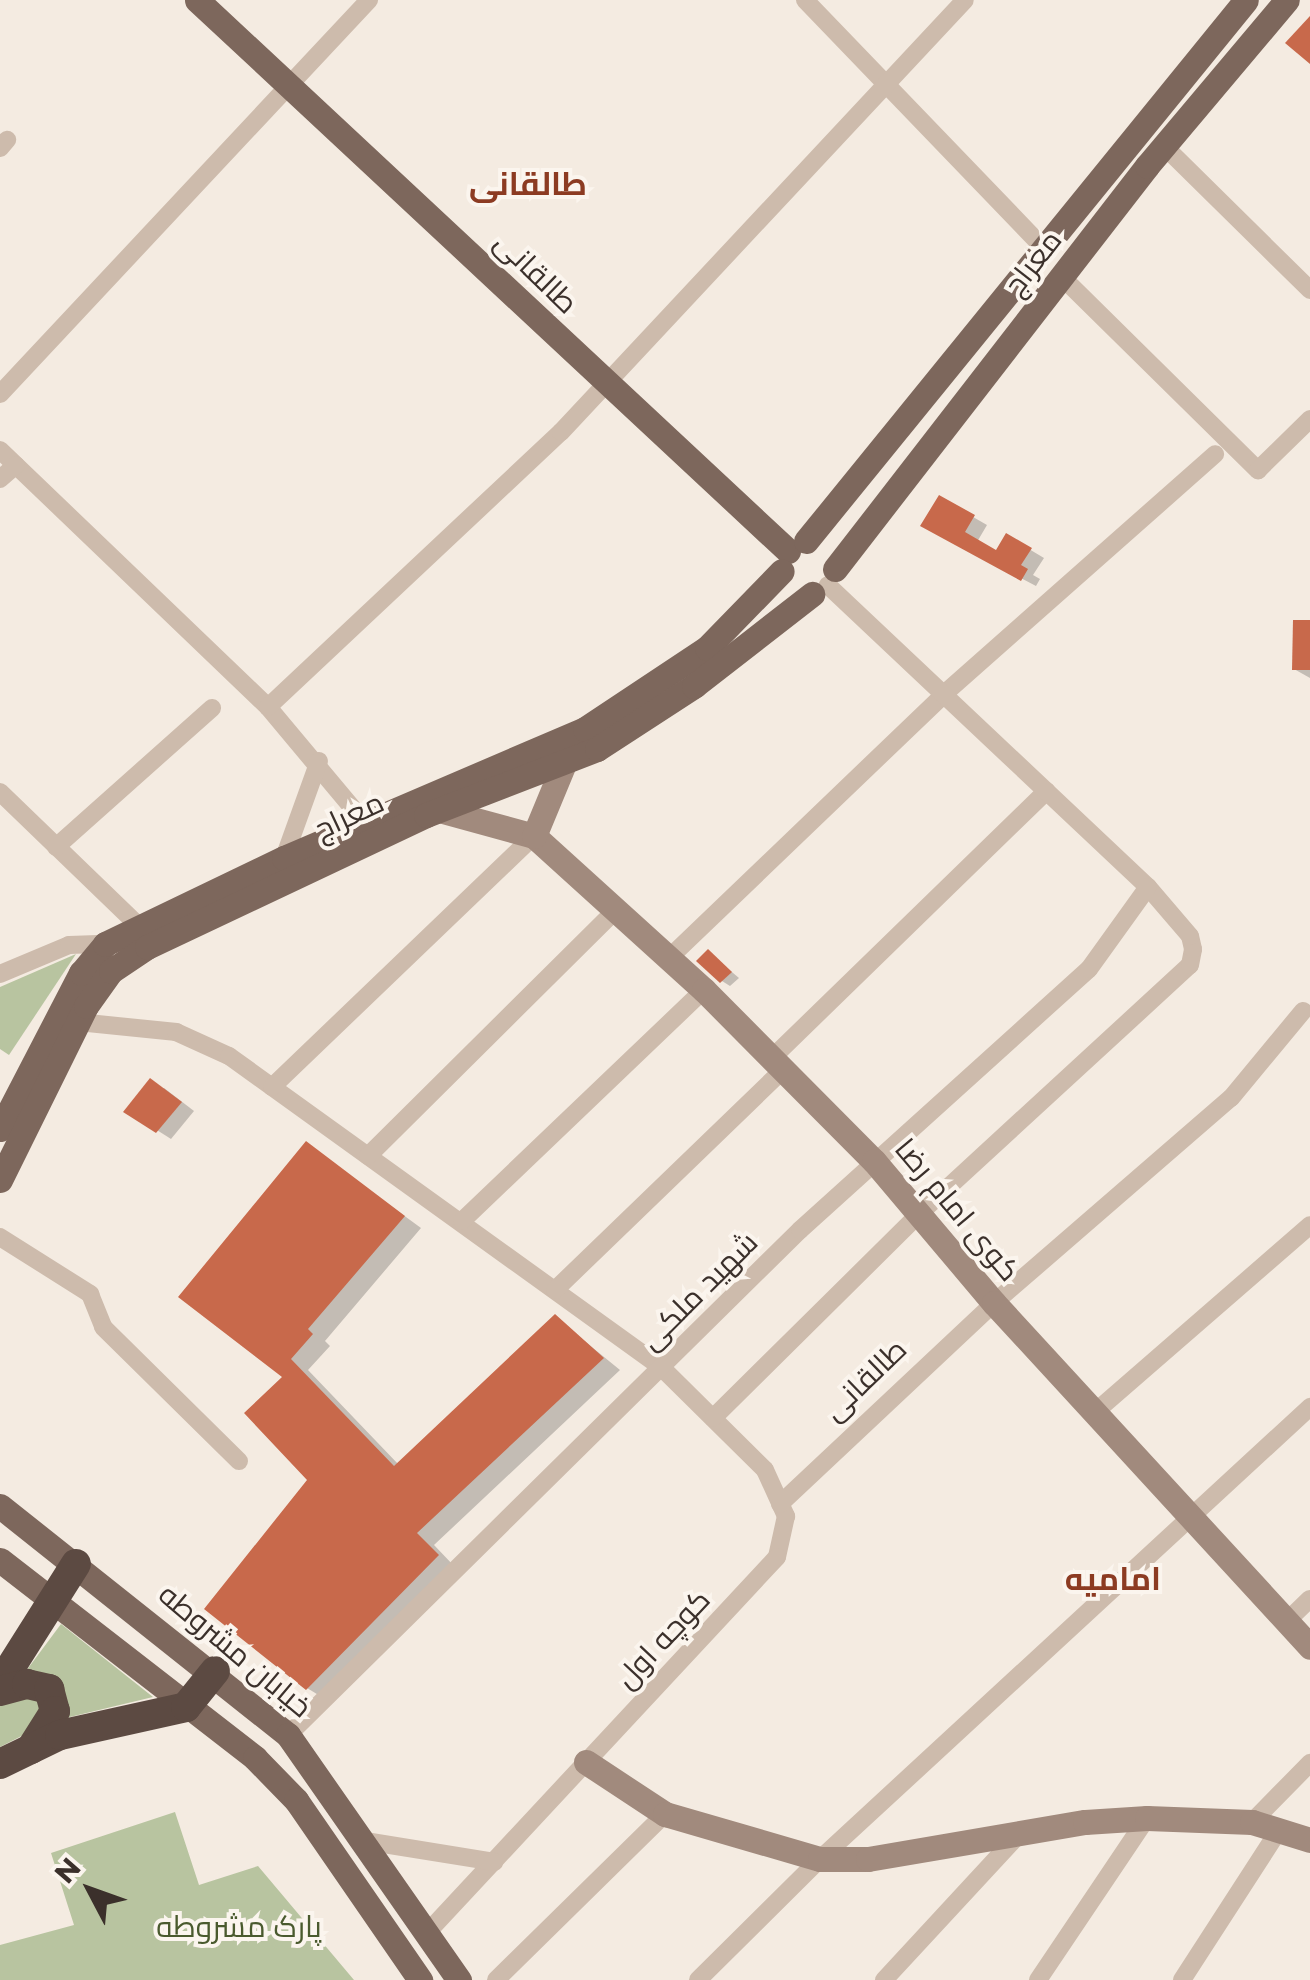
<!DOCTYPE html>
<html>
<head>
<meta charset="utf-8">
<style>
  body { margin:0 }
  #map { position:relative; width:1310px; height:1980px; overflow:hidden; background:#f4ebe1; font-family:Montserrat,Cairo,sans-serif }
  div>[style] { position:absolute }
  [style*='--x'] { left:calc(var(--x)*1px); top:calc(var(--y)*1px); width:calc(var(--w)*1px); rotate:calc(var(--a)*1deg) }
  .green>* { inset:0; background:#b8c4a0 }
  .shadow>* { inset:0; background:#0003 }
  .building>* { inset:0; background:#c8694b }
  .street>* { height:18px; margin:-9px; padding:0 9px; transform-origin:9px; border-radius:9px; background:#cdbbac }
  .secondary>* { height:25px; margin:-12.5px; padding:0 12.5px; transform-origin:12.5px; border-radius:12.5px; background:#a18a7d }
  .primary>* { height:25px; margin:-12.5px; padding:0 12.5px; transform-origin:12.5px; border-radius:12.5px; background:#7d675c }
  .highway>* { height:30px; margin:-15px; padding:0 15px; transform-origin:15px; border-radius:15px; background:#5c4a42 }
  span { translate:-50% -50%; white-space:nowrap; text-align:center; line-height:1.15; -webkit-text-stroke:8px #fbf5ee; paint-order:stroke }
  .street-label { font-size:30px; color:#3b302b }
  .park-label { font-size:30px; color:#4a5a2e }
  .neighbourhood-label { font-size:32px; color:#8c3b22; font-weight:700 }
  .north { position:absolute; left:40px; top:1840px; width:100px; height:100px; -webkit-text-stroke:8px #fbf5ee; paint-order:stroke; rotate:311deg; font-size:28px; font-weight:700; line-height:40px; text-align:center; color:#3b302b }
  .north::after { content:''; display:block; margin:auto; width:35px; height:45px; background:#3b302b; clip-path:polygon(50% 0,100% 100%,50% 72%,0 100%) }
</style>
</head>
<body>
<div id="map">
  <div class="green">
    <i style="clip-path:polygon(76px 954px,9px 1055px,0 1049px,0 987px)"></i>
    <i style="clip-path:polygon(61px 1624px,153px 1697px,49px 1722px,0 1747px,0 1706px)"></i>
    <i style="clip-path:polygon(175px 1812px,199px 1885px,258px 1866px,354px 1980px,0 1980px,0 1945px,74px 1925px,51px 1853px)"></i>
  </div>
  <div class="shadow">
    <i style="clip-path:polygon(940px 498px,987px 525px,977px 542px,997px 553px,1007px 536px,1044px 558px,1033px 575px,1040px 579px,1036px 586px,923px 526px)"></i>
    <i style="clip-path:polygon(1310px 622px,1310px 678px,1294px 669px)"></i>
    <i style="clip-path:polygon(708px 952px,739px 978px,730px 986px,722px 981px)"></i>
    <i style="clip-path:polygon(164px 1088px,194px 1111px,171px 1139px,127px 1111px)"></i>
    <i style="clip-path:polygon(306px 1144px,421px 1228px,325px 1341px,330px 1346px,308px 1370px,399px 1465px,555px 1317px,620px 1370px,434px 1545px,455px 1567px,325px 1699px,307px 1688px,311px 1480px,286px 1377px)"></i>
  </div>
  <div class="building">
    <i style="clip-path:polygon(1310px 16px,1310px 64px,1285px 43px)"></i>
    <i style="clip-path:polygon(939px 495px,975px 515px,965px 532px,996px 550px,1006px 533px,1032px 548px,1021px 565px,1028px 569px,1021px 581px,920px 526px)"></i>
    <i style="clip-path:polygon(1293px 620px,1310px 620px,1310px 670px,1292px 670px)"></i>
    <i style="clip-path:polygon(708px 949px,732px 972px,720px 983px,696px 961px)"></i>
    <i style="clip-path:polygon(150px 1078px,182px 1102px,156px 1133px,123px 1112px)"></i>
    <i style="clip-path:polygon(306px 1141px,405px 1216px,308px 1329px,313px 1334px,291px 1359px,394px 1466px,555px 1314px,604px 1358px,417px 1533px,439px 1555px,306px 1690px,204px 1609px,307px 1480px,244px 1413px,282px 1377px,178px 1297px)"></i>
  </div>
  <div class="street">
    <i style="--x:805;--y:0;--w:344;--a:46.1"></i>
    <i style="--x:1164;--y:146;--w:205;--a:44.6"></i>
    <i style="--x:0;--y:148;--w:11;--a:-49"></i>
    <i style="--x:1063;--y:278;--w:274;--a:44.6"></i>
    <i style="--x:1258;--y:470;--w:73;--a:-44.4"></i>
    <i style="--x:0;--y:394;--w:540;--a:-46.88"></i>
    <i style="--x:0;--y:450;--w:371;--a:43.8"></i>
    <i style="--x:268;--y:707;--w:151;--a:50.1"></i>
    <i style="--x:0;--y:479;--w:21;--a:-41"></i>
    <i style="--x:268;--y:707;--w:402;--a:-43.2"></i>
    <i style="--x:561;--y:432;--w:591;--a:-46.92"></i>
    <i style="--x:0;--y:792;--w:193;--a:44"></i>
    <i style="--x:56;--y:847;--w:209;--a:-41.7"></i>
    <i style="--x:284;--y:858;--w:103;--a:-70.2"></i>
    <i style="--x:668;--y:959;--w:383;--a:-43.8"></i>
    <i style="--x:944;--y:694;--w:362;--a:-41.5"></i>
    <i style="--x:0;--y:974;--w:75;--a:-22.8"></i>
    <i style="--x:69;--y:945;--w:36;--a:-2"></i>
    <i style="--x:78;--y:1022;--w:99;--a:5.8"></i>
    <i style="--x:176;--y:1032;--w:58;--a:24.4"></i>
    <i style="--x:229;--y:1056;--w:532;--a:35.75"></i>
    <i style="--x:661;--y:1367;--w:146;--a:44.7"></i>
    <i style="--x:765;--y:1470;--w:51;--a:65.5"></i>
    <i style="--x:786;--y:1516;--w:42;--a:102.4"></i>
    <i style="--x:777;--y:1557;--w:514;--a:132.95"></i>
    <i style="--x:772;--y:1058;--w:383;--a:-44.2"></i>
    <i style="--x:272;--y:1087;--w:363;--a:-43.8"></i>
    <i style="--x:368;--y:1156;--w:348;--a:-44.8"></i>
    <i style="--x:462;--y:1221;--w:335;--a:-43.7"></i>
    <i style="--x:0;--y:1237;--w:107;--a:32.3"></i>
    <i style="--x:90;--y:1294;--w:35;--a:68"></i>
    <i style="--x:103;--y:1327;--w:191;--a:44.6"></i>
    <i style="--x:555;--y:1290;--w:317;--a:-44"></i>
    <i style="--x:1094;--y:1413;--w:286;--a:-41"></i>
    <i style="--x:713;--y:1418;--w:289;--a:-44.7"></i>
    <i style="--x:918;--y:1215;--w:369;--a:-42.6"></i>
    <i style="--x:1190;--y:965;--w:16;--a:-79"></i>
    <i style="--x:1193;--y:949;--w:13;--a:-103"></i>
    <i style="--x:1190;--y:936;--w:65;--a:-130.6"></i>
    <i style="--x:1148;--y:887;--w:440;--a:-136.7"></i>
    <i style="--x:780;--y:1504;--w:294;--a:-43.2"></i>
    <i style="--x:994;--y:1303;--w:313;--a:-40.9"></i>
    <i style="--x:1231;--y:1098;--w:113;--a:-50.4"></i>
    <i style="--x:1286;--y:1622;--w:33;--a:-44"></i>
    <i style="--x:288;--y:1735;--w:719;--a:-44.61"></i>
    <i style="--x:800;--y:1230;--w:389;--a:-42.1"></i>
    <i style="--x:1089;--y:969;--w:101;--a:-54.3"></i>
    <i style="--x:1252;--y:1822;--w:83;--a:-45.5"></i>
    <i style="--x:365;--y:1841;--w:131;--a:9.2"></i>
    <i style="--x:496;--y:1980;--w:237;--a:-44.5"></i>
    <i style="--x:698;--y:1980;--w:172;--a:-44.8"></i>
    <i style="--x:820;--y:1859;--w:667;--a:-42.69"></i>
    <i style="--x:884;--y:1980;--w:199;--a:-47.2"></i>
    <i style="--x:1038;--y:1980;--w:195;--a:-56.1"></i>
    <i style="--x:1182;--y:1980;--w:179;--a:-57.1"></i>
  </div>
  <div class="secondary">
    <i style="--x:439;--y:810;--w:98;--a:15.3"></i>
    <i style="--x:534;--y:836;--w:229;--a:42.2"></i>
    <i style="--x:704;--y:990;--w:241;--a:45.2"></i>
    <i style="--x:874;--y:1161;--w:186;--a:49.8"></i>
    <i style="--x:994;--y:1303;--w:467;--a:47.4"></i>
    <i style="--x:534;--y:836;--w:81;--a:-67.5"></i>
    <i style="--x:586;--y:1762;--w:95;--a:33.4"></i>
    <i style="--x:665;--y:1814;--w:161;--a:16.2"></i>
    <i style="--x:820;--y:1859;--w:48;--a:0"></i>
    <i style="--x:868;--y:1859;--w:220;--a:-9.7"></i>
    <i style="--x:1085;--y:1822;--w:62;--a:-3.7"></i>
    <i style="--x:1147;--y:1818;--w:105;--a:2.2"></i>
    <i style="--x:1252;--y:1822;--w:61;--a:17.2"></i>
  </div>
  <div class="primary">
    <i style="--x:197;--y:0;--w:808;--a:42.99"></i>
    <i style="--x:806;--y:541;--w:697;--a:-50.88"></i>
    <i style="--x:835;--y:569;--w:510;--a:-52.25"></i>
    <i style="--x:1147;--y:166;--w:217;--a:-49.9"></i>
    <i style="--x:0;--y:1129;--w:176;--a:-62.6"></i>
    <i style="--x:81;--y:973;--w:38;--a:-50"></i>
    <i style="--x:105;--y:944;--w:199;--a:-25.7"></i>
    <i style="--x:284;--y:858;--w:327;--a:-23.2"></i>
    <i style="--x:585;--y:729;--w:146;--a:-33.6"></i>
    <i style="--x:707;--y:648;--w:107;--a:-45.8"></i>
    <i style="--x:0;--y:1180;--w:194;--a:-63.7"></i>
    <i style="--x:86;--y:1006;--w:43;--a:-54.5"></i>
    <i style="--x:111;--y:971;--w:43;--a:-33.7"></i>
    <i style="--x:147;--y:947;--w:309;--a:-25.3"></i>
    <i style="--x:426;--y:815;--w:183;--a:-21.1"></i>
    <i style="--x:597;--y:749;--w:116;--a:-33"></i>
    <i style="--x:694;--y:686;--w:150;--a:-37.9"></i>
    <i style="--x:0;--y:1506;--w:368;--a:38.5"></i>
    <i style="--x:288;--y:1735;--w:299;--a:55.1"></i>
    <i style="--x:0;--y:1560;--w:323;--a:37.8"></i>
    <i style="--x:255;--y:1758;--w:59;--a:45.7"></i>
    <i style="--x:296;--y:1800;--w:219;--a:55.4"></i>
  </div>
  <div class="highway">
    <i style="--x:0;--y:1684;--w:142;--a:-57.7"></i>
    <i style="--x:0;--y:1691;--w:28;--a:-15"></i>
    <i style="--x:27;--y:1684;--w:23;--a:13"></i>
    <i style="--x:49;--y:1689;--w:23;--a:75"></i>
    <i style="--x:55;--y:1711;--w:45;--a:122.3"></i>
    <i style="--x:0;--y:1764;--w:67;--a:-25.8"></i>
    <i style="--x:60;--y:1735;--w:129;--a:-12.5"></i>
    <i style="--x:186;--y:1707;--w:46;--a:-51.1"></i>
  </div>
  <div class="street-label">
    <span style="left:1033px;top:263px;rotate:-52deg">معراج</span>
    <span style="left:536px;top:273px;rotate:44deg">طالقانی</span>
    <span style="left:349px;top:816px;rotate:-25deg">معراج</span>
    <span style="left:957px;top:1210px;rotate:50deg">کوی امام رضا</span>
    <span style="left:699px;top:1291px;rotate:-45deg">شهید ملکی</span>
    <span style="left:865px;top:1380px;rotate:-44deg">طالقانی</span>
    <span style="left:663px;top:1639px;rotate:-47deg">کوچه اول</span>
    <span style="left:235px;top:1651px;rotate:40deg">خیابان مشروطه</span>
  </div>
  <div class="park-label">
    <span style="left:239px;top:1927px">پارک مشروطه</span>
  </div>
  <div class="neighbourhood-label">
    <span style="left:528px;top:184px">طالقانی</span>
    <span style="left:1113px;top:1579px">امامیه</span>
  </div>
  <div class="north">N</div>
</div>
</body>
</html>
